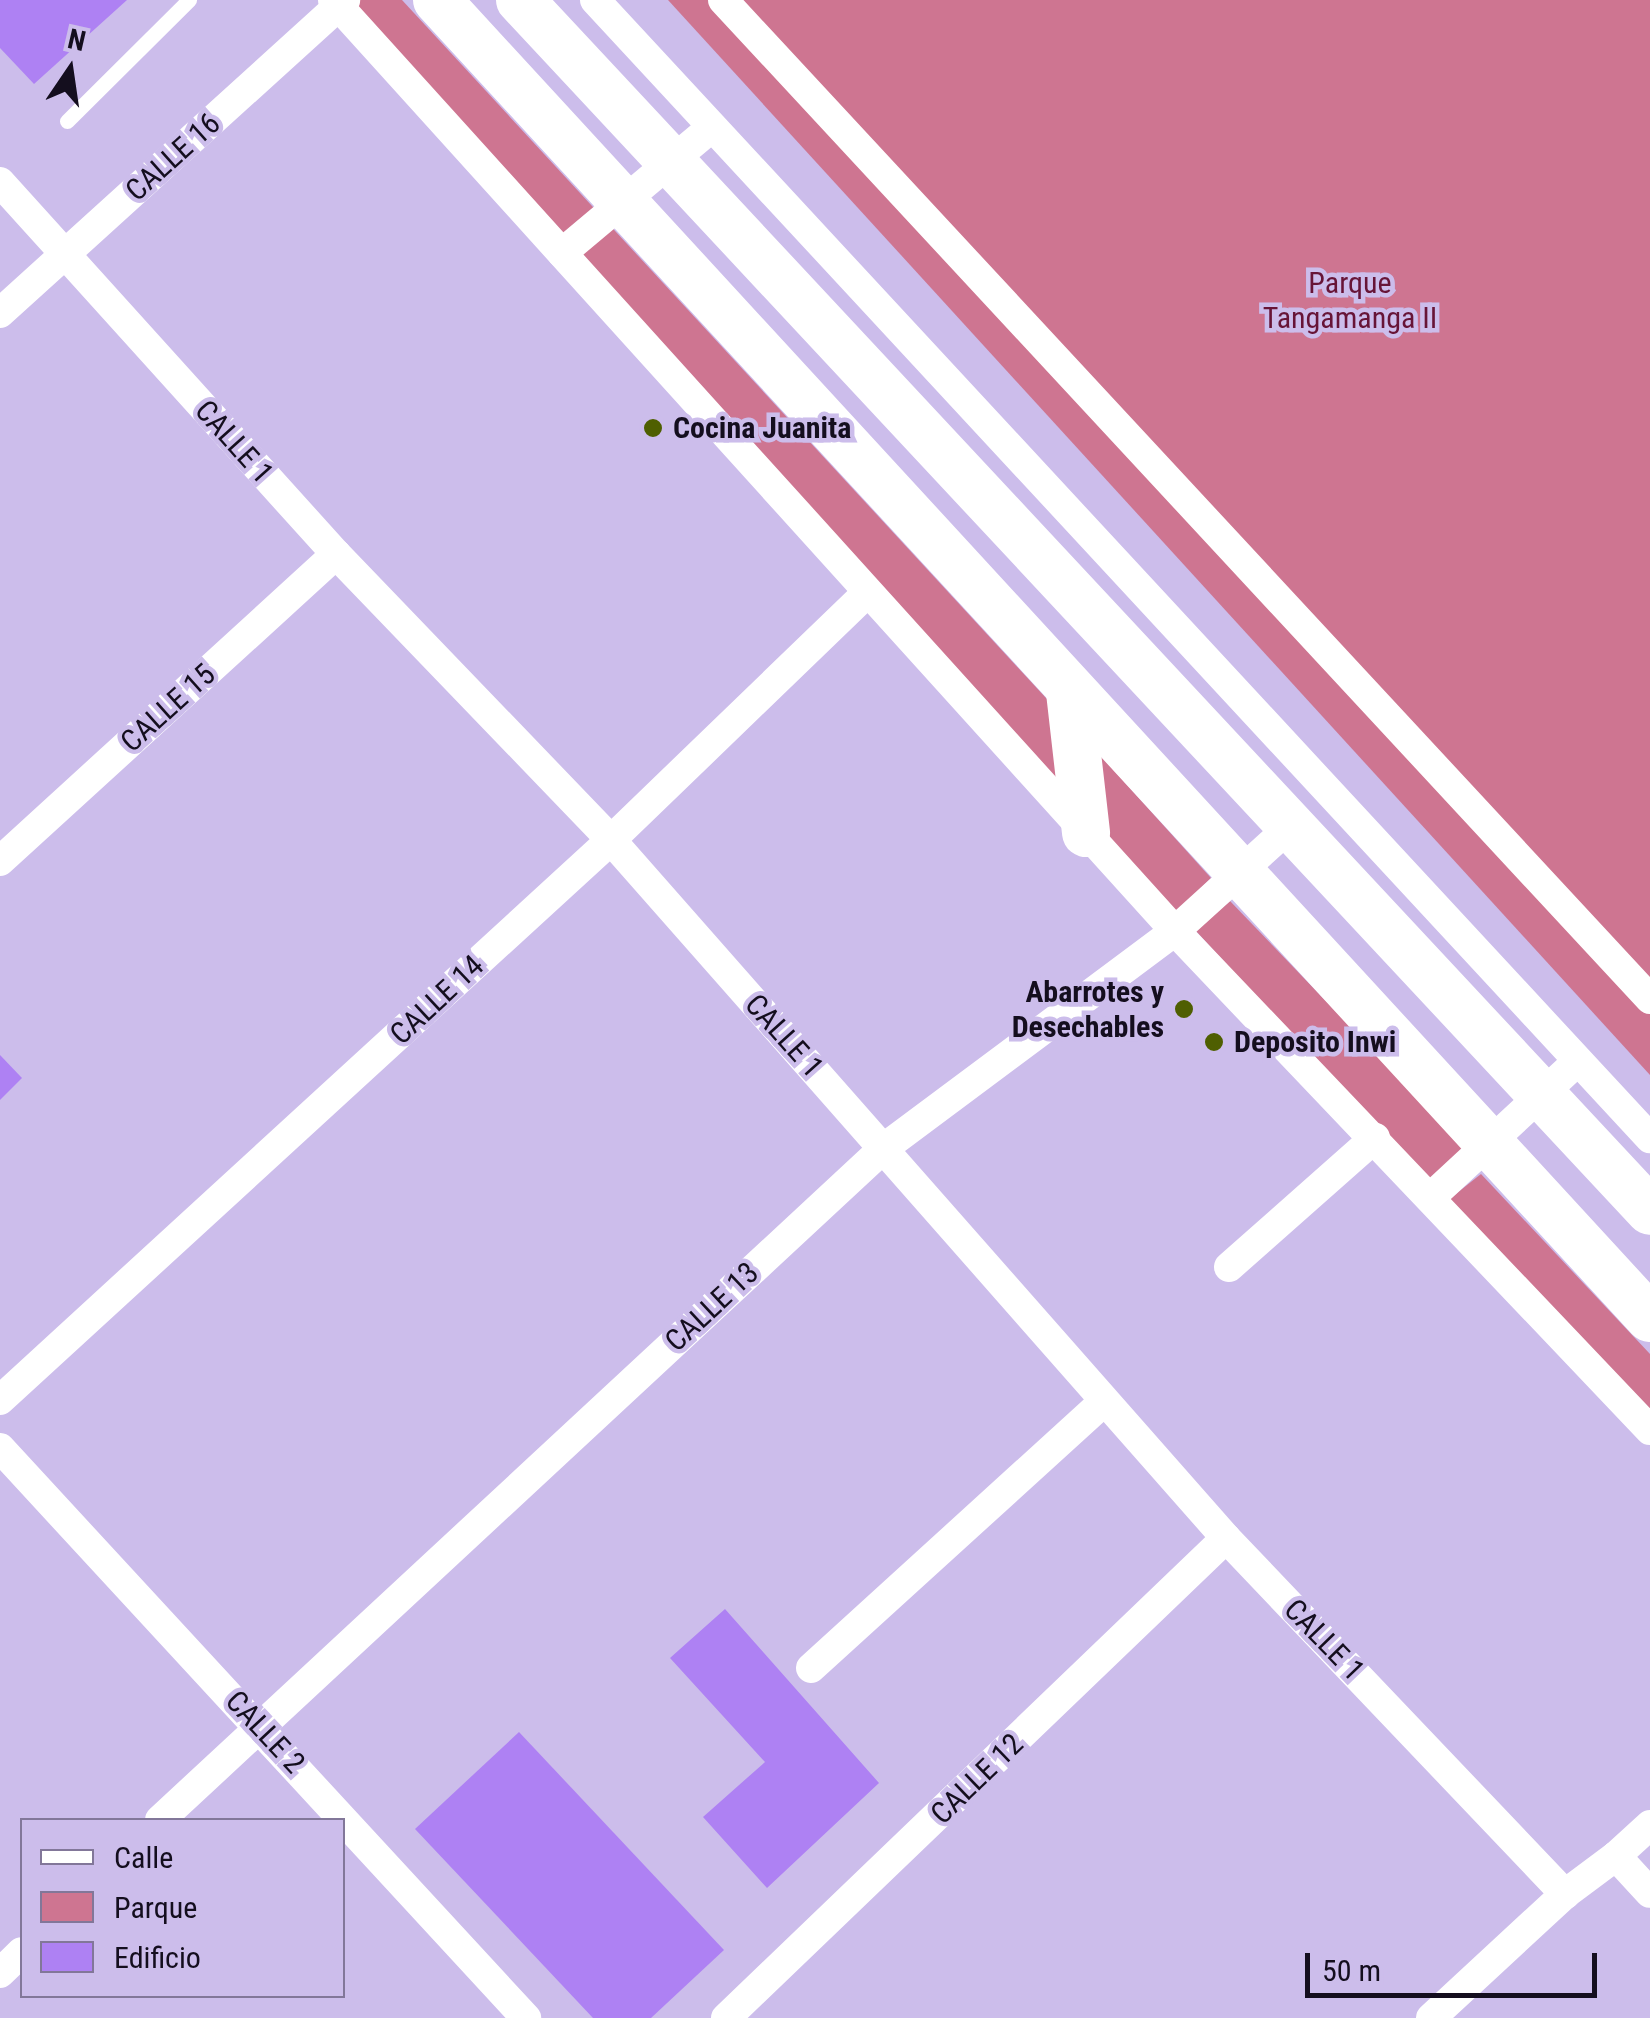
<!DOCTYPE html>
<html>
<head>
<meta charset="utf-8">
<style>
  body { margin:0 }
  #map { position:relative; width:1650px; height:2018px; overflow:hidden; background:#ccbdeb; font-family:"Roboto Condensed",sans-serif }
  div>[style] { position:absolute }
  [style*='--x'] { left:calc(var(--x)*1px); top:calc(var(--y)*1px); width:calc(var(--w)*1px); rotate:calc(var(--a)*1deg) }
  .green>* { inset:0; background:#ce7591 }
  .building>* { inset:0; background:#ae81f3 }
  .service>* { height:15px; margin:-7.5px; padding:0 7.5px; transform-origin:7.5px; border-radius:7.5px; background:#fff }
  .minor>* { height:30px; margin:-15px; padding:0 15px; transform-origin:15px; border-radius:15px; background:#fff }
  .primary>* { height:48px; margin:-24px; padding:0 24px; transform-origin:24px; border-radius:24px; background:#fff }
  .dots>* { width:28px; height:28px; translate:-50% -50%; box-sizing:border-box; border:5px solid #ccbdeb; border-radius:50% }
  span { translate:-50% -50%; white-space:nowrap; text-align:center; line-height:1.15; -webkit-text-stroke:9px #ccbdeb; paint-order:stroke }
  .street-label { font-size:30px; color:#140e1e }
  .park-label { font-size:30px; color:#671437 }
  .poi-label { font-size:30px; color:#140e1e; font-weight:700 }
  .left { translate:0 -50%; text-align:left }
  .right { translate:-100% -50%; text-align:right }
  .legend { position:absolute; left:20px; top:1818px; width:325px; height:180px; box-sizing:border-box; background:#ccbdeb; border:2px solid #827799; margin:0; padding:12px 18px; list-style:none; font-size:30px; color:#140e1e }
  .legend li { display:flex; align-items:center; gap:20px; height:50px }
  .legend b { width:50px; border:2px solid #827799 }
  .north { position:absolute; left:20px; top:20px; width:100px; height:100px; -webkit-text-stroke:8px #ccbdeb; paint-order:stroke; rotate:13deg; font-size:28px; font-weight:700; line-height:40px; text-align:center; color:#140e1e }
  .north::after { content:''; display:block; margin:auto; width:35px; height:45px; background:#140e1e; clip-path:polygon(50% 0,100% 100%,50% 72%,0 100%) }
  .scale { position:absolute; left:1305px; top:1953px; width:292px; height:45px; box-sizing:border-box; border:5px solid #140e1e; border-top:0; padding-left:12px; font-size:30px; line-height:35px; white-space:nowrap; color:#140e1e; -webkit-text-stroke:8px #ccbdeb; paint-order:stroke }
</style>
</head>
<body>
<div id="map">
  <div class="green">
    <i style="clip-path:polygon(339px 0,402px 0,1058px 711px,1066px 792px)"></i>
    <i style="clip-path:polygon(668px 0,1650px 0,1650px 1075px)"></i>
    <i style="clip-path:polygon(1091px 745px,1211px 878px,1176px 913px,1100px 830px)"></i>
    <i style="clip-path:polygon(1230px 901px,1466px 1147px,1429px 1185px,1195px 930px)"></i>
    <i style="clip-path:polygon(1481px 1174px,1650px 1354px,1650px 1431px,1443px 1204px)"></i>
  </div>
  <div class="building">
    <i style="clip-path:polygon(0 0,127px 0,34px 84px,0 48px)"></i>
    <i style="clip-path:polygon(0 1055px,22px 1078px,0 1100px)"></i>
    <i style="clip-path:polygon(725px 1609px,879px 1783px,767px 1888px,703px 1817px,765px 1762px,670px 1658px)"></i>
    <i style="clip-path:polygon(519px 1732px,724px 1950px,651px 2018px,593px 2018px,415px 1829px)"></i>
  </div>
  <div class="service">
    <i style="--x:67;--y:121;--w:172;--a:-44.8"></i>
  </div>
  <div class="minor">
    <i style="--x:333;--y:0;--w:1255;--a:47.87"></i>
    <i style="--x:1175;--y:931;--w:689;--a:46.41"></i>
    <i style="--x:595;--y:0;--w:1552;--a:47.17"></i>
    <i style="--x:723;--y:0;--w:1363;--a:47.14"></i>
    <i style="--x:0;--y:182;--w:501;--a:47.91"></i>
    <i style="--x:336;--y:554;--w:397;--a:46.1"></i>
    <i style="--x:611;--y:840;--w:930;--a:48.62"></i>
    <i style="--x:1226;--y:1538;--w:492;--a:46.4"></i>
    <i style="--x:562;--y:253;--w:196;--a:-40"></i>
    <i style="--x:0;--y:313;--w:466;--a:-42.2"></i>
    <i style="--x:0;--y:861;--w:455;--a:-42.4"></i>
    <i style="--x:1431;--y:1197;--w:200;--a:-42.8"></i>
    <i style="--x:1229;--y:1267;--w:195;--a:-41.5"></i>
    <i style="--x:0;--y:1400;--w:829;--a:-42.51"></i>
    <i style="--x:611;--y:840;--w:356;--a:-44"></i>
    <i style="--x:0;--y:1448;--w:776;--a:47.3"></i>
    <i style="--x:811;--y:1668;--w:395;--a:-42.3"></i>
    <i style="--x:160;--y:1820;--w:988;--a:-42.87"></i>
    <i style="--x:884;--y:1148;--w:363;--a:-36.7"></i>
    <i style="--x:1175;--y:931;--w:156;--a:-42.2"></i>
    <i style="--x:1616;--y:1856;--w:50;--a:47.4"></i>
    <i style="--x:0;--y:1973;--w:30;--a:-44"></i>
    <i style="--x:726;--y:2018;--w:693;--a:-43.83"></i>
    <i style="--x:1431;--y:2018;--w:183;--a:-42.8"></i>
    <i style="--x:1565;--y:1894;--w:64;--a:-36.7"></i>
    <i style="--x:1616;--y:1856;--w:46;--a:-42.4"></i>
  </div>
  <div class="primary">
    <i style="--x:437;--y:0;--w:1791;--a:47.38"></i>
    <i style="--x:520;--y:0;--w:1656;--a:46.98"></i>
    <i style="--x:1070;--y:692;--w:142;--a:83.5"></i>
  </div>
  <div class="dots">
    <i style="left:653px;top:428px;background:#4f5f01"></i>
    <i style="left:1184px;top:1009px;background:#4f5f01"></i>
    <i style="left:1214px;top:1042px;background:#4f5f01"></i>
  </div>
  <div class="street-label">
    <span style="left:173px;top:157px;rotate:-42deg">CALLE 16</span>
    <span style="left:234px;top:442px;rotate:48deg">CALLE 1</span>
    <span style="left:168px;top:708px;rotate:-42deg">CALLE 15</span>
    <span style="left:437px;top:1000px;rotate:-43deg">CALLE 14</span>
    <span style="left:784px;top:1036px;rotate:48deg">CALLE 1</span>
    <span style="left:712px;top:1307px;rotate:-43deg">CALLE 13</span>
    <span style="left:1324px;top:1640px;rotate:46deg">CALLE 1</span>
    <span style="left:265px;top:1732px;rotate:47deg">CALLE 2</span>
    <span style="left:977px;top:1779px;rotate:-44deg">CALLE 12</span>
  </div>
  <div class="park-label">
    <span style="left:1350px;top:300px">Parque<br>Tangamanga II</span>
  </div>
  <div class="poi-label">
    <span class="left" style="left:673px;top:428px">Cocina Juanita</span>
    <span class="right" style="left:1164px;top:1009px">Abarrotes y<br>Desechables</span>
    <span class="left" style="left:1234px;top:1042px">Deposito Inwi</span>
  </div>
  <ul class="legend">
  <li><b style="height:12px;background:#fff"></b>Calle</li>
  <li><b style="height:28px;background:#ce7591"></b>Parque</li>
  <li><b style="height:28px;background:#ae81f3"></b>Edificio</li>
  </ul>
  <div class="north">N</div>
  <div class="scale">50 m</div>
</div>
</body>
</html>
